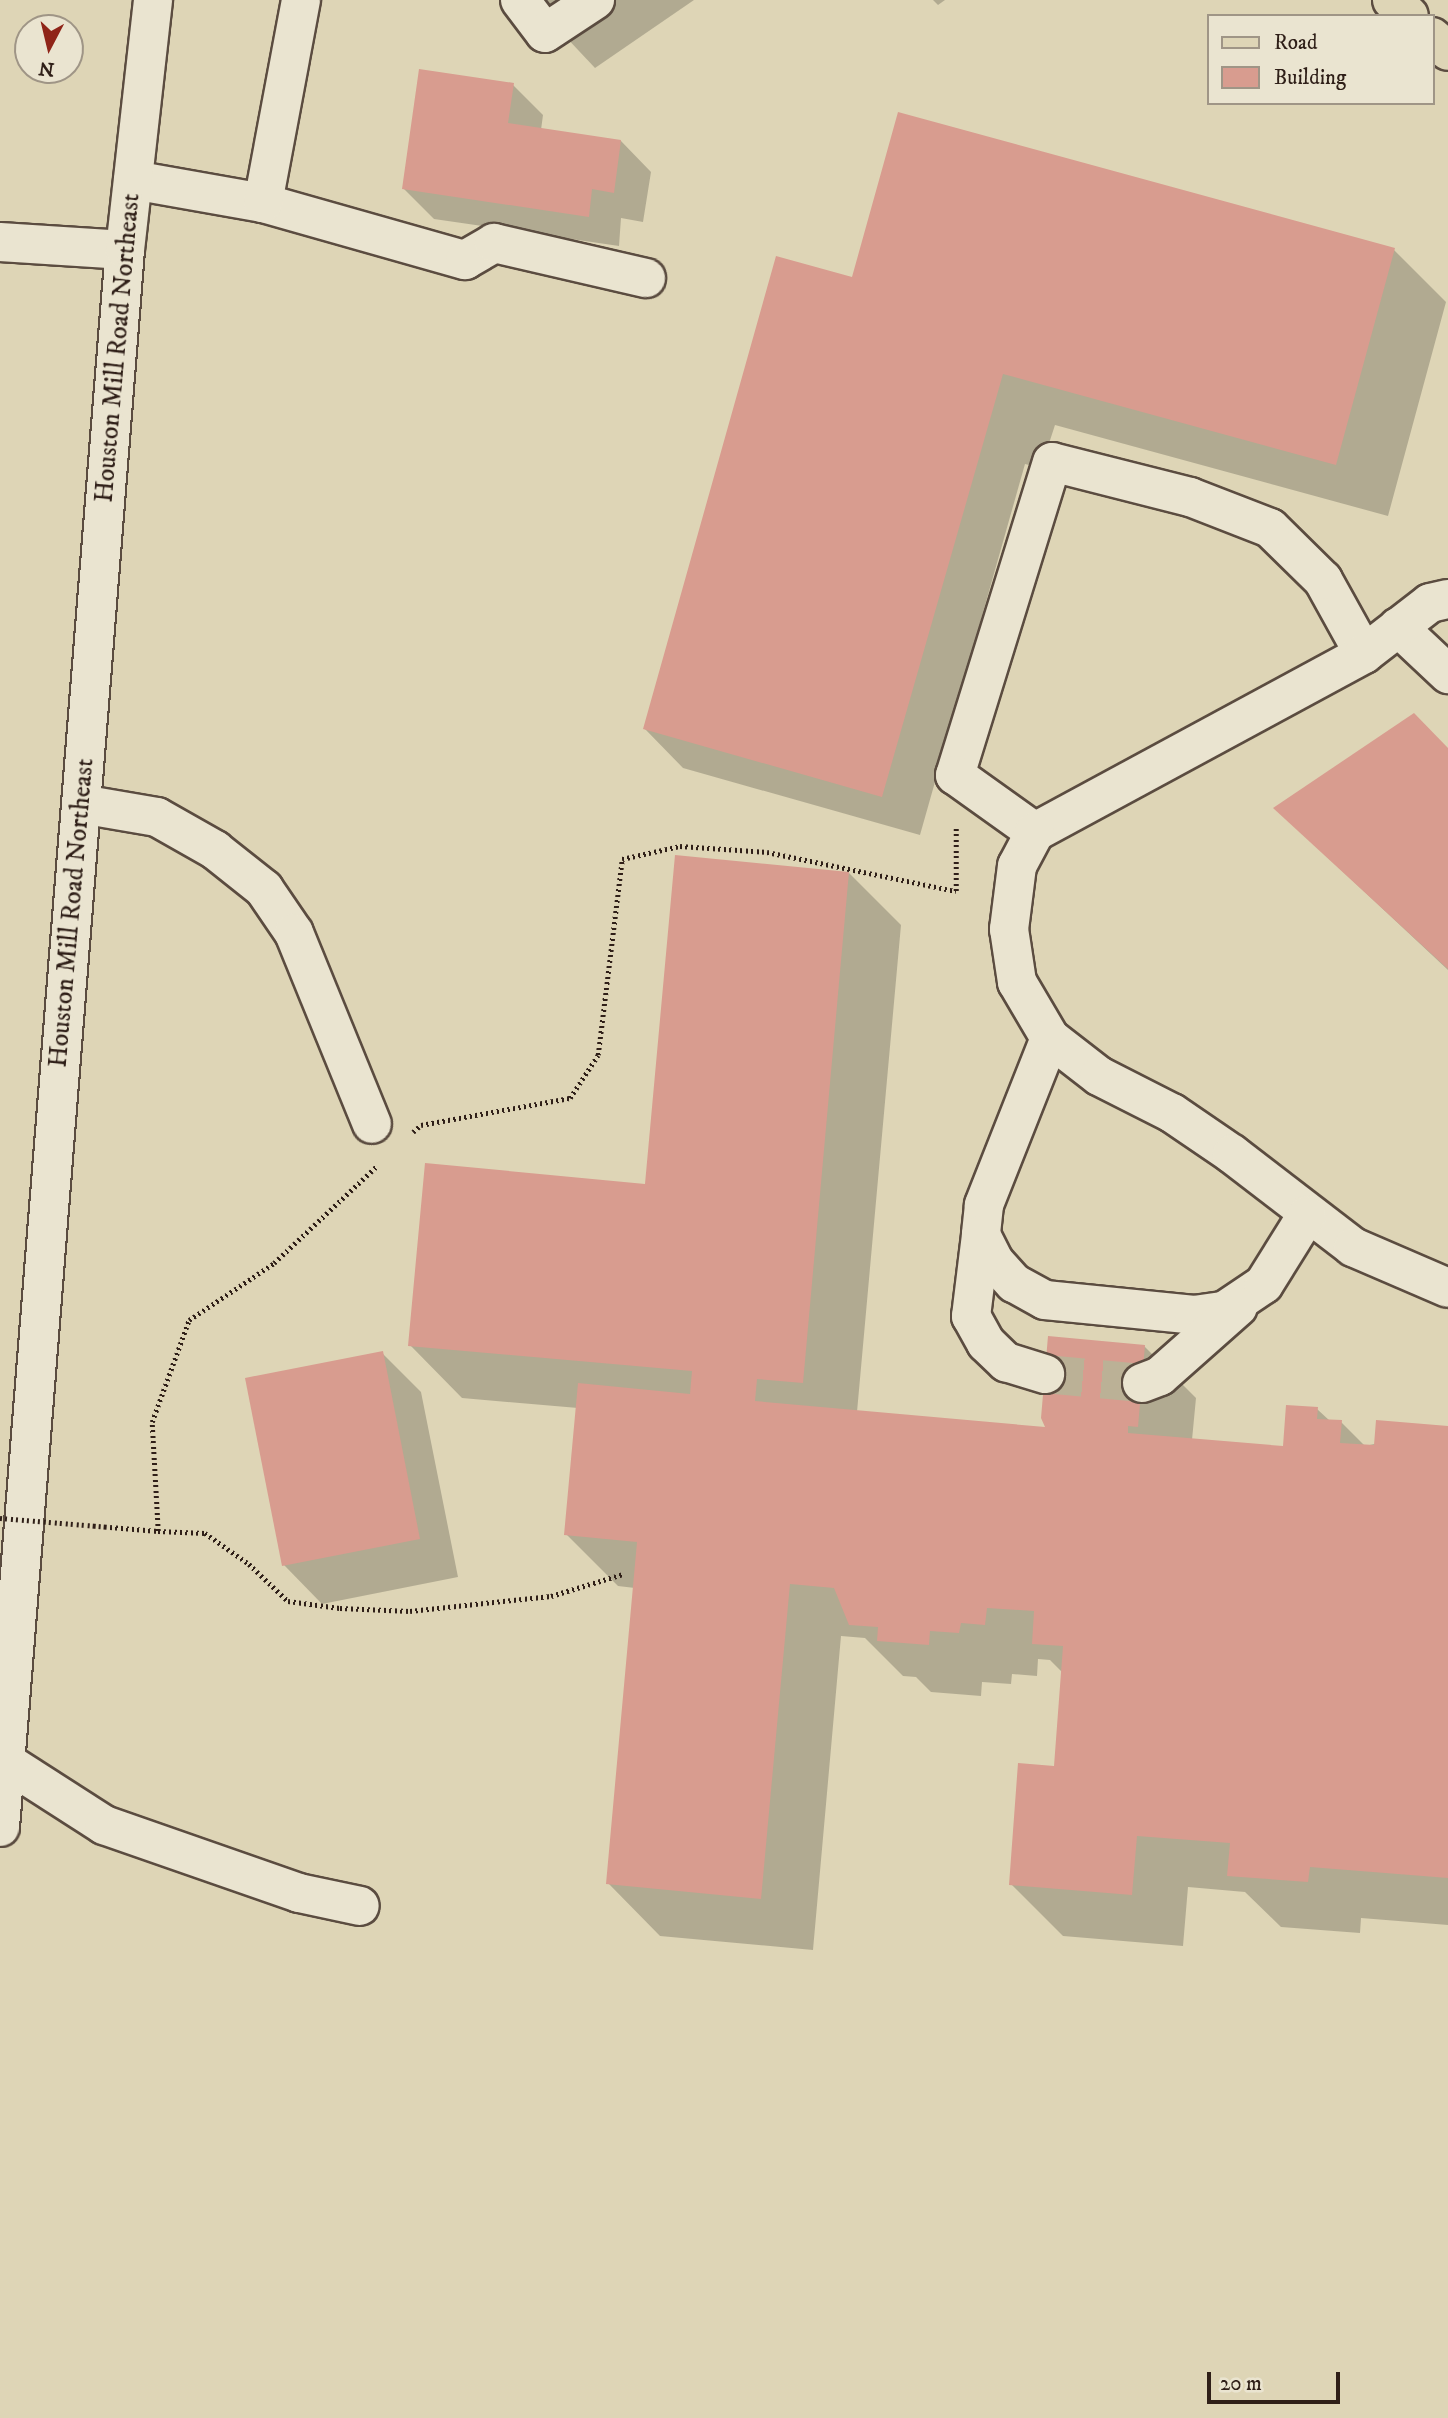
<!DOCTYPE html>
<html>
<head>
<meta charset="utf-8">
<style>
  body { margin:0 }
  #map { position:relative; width:1448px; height:2418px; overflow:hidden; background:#ded5b6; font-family:"IM FELL DW Pica",serif }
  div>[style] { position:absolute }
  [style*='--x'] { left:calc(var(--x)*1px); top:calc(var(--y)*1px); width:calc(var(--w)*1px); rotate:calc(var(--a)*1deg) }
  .shadow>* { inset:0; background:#0003 }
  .building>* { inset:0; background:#d89c8f }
  .minor-tunnel>* { height:38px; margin-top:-19px; transform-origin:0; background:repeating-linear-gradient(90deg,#bbb196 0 38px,transparent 0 57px) }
  .path>* { height:4.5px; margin-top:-2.25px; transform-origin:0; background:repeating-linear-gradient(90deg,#2f1f18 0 2px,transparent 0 5.5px) }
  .roads { filter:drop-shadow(2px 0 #5b4c40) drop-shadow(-2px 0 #5b4c40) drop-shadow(0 2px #5b4c40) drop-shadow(0 -2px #5b4c40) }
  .minor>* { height:38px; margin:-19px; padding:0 19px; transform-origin:19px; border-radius:19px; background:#eae4d0 }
  .major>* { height:38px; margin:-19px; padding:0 19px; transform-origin:19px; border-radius:19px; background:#ded5b6 }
  .path-bridge>* { height:4.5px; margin-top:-2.25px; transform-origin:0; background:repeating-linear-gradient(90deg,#2f1f18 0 2px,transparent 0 5.5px) }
  span { translate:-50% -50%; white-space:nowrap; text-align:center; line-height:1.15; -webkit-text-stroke:5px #eae4d0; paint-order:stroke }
  .street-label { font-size:26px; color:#2f1f18 }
  .legend { position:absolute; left:1207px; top:14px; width:228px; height:91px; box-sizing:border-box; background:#eae4d0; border:2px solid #9f9586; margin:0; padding:9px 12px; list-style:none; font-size:21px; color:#2f1f18 }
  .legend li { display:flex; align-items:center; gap:14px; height:35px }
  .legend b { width:35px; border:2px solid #9f9586 }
  .north { position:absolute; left:14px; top:14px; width:70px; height:70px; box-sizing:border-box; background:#eae4d0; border:2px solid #9f9586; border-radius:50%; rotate:187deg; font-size:19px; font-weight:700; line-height:28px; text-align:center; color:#2f1f18 }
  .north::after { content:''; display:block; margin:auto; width:24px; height:32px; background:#8f2418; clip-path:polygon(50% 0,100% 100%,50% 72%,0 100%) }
  .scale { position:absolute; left:1207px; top:2372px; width:133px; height:32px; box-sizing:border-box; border:4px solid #2f1f18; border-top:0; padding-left:9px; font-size:21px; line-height:24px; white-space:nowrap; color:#2f1f18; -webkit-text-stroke:5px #eae4d0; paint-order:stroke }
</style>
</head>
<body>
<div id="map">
  <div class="shadow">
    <i style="clip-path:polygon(531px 0,694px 0,595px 68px)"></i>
    <i style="clip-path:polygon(933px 0,945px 0,938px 5px)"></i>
    <i style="clip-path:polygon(513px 85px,543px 115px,541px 130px,621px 141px,651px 172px,643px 222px,621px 218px,619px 246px,434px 219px,404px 189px)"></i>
    <i style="clip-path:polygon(1394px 250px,1446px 302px,1388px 516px,1055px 425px,1041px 468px,1025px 464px,920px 835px,683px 768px,645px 729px,853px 279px)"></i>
    <i style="clip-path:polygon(1448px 749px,1448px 970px,1276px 809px)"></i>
    <i style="clip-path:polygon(849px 873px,901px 925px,857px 1412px,1047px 1429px,1144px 1346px,1196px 1398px,1192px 1440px,1285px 1448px,1317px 1409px,1330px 1421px,1341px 1422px,1365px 1446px,1448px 1428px,1448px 1925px,1361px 1918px,1360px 1933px,1281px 1927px,1245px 1892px,1188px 1887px,1183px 1946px,1063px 1936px,1011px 1884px,1056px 1768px,1063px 1673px,1050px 1660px,1038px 1659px,1037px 1676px,1012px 1674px,1011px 1684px,982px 1682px,981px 1696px,931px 1692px,916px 1677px,903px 1676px,865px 1638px,841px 1636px,813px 1950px,660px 1936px,608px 1883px,635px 1588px,618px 1586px,566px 1534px,578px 1408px,462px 1398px,410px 1345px,647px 1186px)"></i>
    <i style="clip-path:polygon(382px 1353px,421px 1392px,458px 1577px,322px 1604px,284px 1565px)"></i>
  </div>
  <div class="building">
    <i style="clip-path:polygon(419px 69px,514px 83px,508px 123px,621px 140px,614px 193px,592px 189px,589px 217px,402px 189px)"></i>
    <i style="clip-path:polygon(898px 112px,1395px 248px,1336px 465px,1003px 374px,882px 797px,643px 729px,776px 256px,852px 277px)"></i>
    <i style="clip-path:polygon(1414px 713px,1448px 748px,1448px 969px,1273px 808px)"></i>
    <i style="clip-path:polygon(675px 855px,849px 872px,803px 1383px,757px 1379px,755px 1401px,1045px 1427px,1041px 1418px,1048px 1336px,1145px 1345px,1138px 1427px,1128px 1426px,1128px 1433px,1283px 1446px,1286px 1405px,1318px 1407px,1317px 1419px,1342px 1420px,1340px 1443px,1374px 1445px,1376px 1420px,1448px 1426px,1448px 1878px,1310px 1867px,1308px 1882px,1227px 1876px,1230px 1843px,1137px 1836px,1132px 1895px,1009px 1885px,1018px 1763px,1054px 1766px,1063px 1646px,1032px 1644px,1034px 1611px,987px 1608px,985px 1625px,961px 1623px,959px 1633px,930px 1631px,929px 1645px,877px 1641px,878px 1627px,849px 1625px,834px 1588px,790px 1584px,761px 1899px,606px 1884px,637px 1542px,564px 1535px,578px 1383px,690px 1394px,692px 1371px,408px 1346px,425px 1163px,645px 1184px)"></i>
    <i style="clip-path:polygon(383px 1351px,420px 1539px,282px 1566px,245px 1378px)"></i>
  </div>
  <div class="minor-tunnel">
    <i style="--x:1045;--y:1374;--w:97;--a:5.3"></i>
  </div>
  <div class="path">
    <i style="--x:413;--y:1132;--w:11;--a:-41"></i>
    <i style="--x:421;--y:1125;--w:151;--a:-10.3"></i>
    <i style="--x:570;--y:1098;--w:51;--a:-56.9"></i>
    <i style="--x:598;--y:1055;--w:197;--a:-83"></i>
    <i style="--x:622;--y:859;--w:59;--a:-12.6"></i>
    <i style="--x:680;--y:846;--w:87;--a:3.9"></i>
    <i style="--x:767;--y:852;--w:193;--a:11.7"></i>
    <i style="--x:956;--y:891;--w:63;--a:-90"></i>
    <i style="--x:110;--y:1527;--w:48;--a:4.8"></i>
    <i style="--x:158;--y:1531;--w:109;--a:-93.2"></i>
    <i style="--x:152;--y:1422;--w:109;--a:-70.1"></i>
    <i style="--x:189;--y:1320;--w:102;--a:-33.8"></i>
    <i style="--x:274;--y:1263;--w:140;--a:-43.3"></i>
    <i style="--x:158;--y:1531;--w:47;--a:2.4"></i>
    <i style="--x:205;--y:1533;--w:54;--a:35.2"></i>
    <i style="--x:249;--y:1564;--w:54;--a:43.5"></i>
    <i style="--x:288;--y:1601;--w:52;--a:7.7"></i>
    <i style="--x:340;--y:1608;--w:70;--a:2.5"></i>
    <i style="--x:410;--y:1611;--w:142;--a:-6.1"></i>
    <i style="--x:551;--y:1596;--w:75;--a:-17"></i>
  </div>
  <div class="roads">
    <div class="minor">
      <i style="--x:520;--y:0;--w:41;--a:52.9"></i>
      <i style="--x:545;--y:33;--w:60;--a:-33.4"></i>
      <i style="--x:133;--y:180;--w:132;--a:10"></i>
      <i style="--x:263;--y:203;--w:210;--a:15.8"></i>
      <i style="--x:465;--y:260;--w:34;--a:-30"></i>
      <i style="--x:494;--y:243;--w:156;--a:13"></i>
      <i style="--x:263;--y:203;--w:207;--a:-79.4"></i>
      <i style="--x:0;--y:242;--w:125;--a:3.7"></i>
      <i style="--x:1398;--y:627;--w:69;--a:43.2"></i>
      <i style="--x:1364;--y:654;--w:85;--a:-119"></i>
      <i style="--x:1323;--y:580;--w:74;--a:-135.5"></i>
      <i style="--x:1270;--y:528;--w:86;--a:-158.8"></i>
      <i style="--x:1190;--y:497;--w:142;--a:-165.8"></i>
      <i style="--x:1052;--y:462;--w:328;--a:107.2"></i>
      <i style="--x:955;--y:775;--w:98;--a:35.5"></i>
      <i style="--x:1035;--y:832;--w:374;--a:-28.4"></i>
      <i style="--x:1364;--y:654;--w:83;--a:-37.7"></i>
      <i style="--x:1430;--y:603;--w:18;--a:-13"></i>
      <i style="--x:81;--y:804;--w:77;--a:9.7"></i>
      <i style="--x:157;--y:817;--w:67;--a:29.6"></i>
      <i style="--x:215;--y:850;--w:63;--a:38.5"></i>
      <i style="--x:264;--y:889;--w:53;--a:55.7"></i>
      <i style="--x:294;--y:933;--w:206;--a:67.8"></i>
      <i style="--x:1035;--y:832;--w:38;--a:118"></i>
      <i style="--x:1017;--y:866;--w:64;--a:97.2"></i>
      <i style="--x:1009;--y:929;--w:54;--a:81.4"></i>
      <i style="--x:1017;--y:982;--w:65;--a:59.5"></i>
      <i style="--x:1050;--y:1038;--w:62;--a:37.8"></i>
      <i style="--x:1099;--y:1076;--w:82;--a:26.9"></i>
      <i style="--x:1172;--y:1113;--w:73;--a:34.3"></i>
      <i style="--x:1232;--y:1154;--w:153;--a:37.5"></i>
      <i style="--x:1353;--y:1247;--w:103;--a:23.3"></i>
      <i style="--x:1050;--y:1038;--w:180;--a:111.6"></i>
      <i style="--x:984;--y:1205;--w:30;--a:96"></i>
      <i style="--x:981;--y:1235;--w:29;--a:63"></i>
      <i style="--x:994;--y:1261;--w:30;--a:48"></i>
      <i style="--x:1014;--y:1283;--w:35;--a:29"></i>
      <i style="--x:1045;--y:1300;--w:150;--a:5.7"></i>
      <i style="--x:1194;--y:1315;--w:30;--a:-8"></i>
      <i style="--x:1224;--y:1311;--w:48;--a:-34"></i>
      <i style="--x:1264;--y:1284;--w:81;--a:-58.1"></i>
      <i style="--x:981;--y:1235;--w:82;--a:97"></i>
      <i style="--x:971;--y:1316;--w:31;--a:61"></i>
      <i style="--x:986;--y:1343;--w:28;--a:44"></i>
      <i style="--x:1006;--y:1362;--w:41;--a:17.1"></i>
      <i style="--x:1142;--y:1383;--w:19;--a:-21"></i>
      <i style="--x:1160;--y:1376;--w:104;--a:-41.5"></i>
      <i style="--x:6;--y:1762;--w:117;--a:32.7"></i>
      <i style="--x:104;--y:1825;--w:207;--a:19.2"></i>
      <i style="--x:299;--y:1893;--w:62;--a:12"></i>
      <i style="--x:0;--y:1827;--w:1582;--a:-85.47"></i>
      <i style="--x:125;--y:250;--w:252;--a:-83.6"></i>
    </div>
    <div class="major">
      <i style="--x:1392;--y:0;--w:23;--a:43"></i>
      <i style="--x:1432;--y:37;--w:21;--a:41"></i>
    </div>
  </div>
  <div class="path-bridge">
    <i style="--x:0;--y:1518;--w:110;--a:4.7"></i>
  </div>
  <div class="street-label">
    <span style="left:118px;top:348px;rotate:-85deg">Houston Mill Road Northeast</span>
    <span style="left:72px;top:913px;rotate:-85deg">Houston Mill Road Northeast</span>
  </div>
  <ul class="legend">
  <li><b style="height:9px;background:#ded5b6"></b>Road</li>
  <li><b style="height:19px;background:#d89c8f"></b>Building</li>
  </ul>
  <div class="north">N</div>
  <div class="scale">20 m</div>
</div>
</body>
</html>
